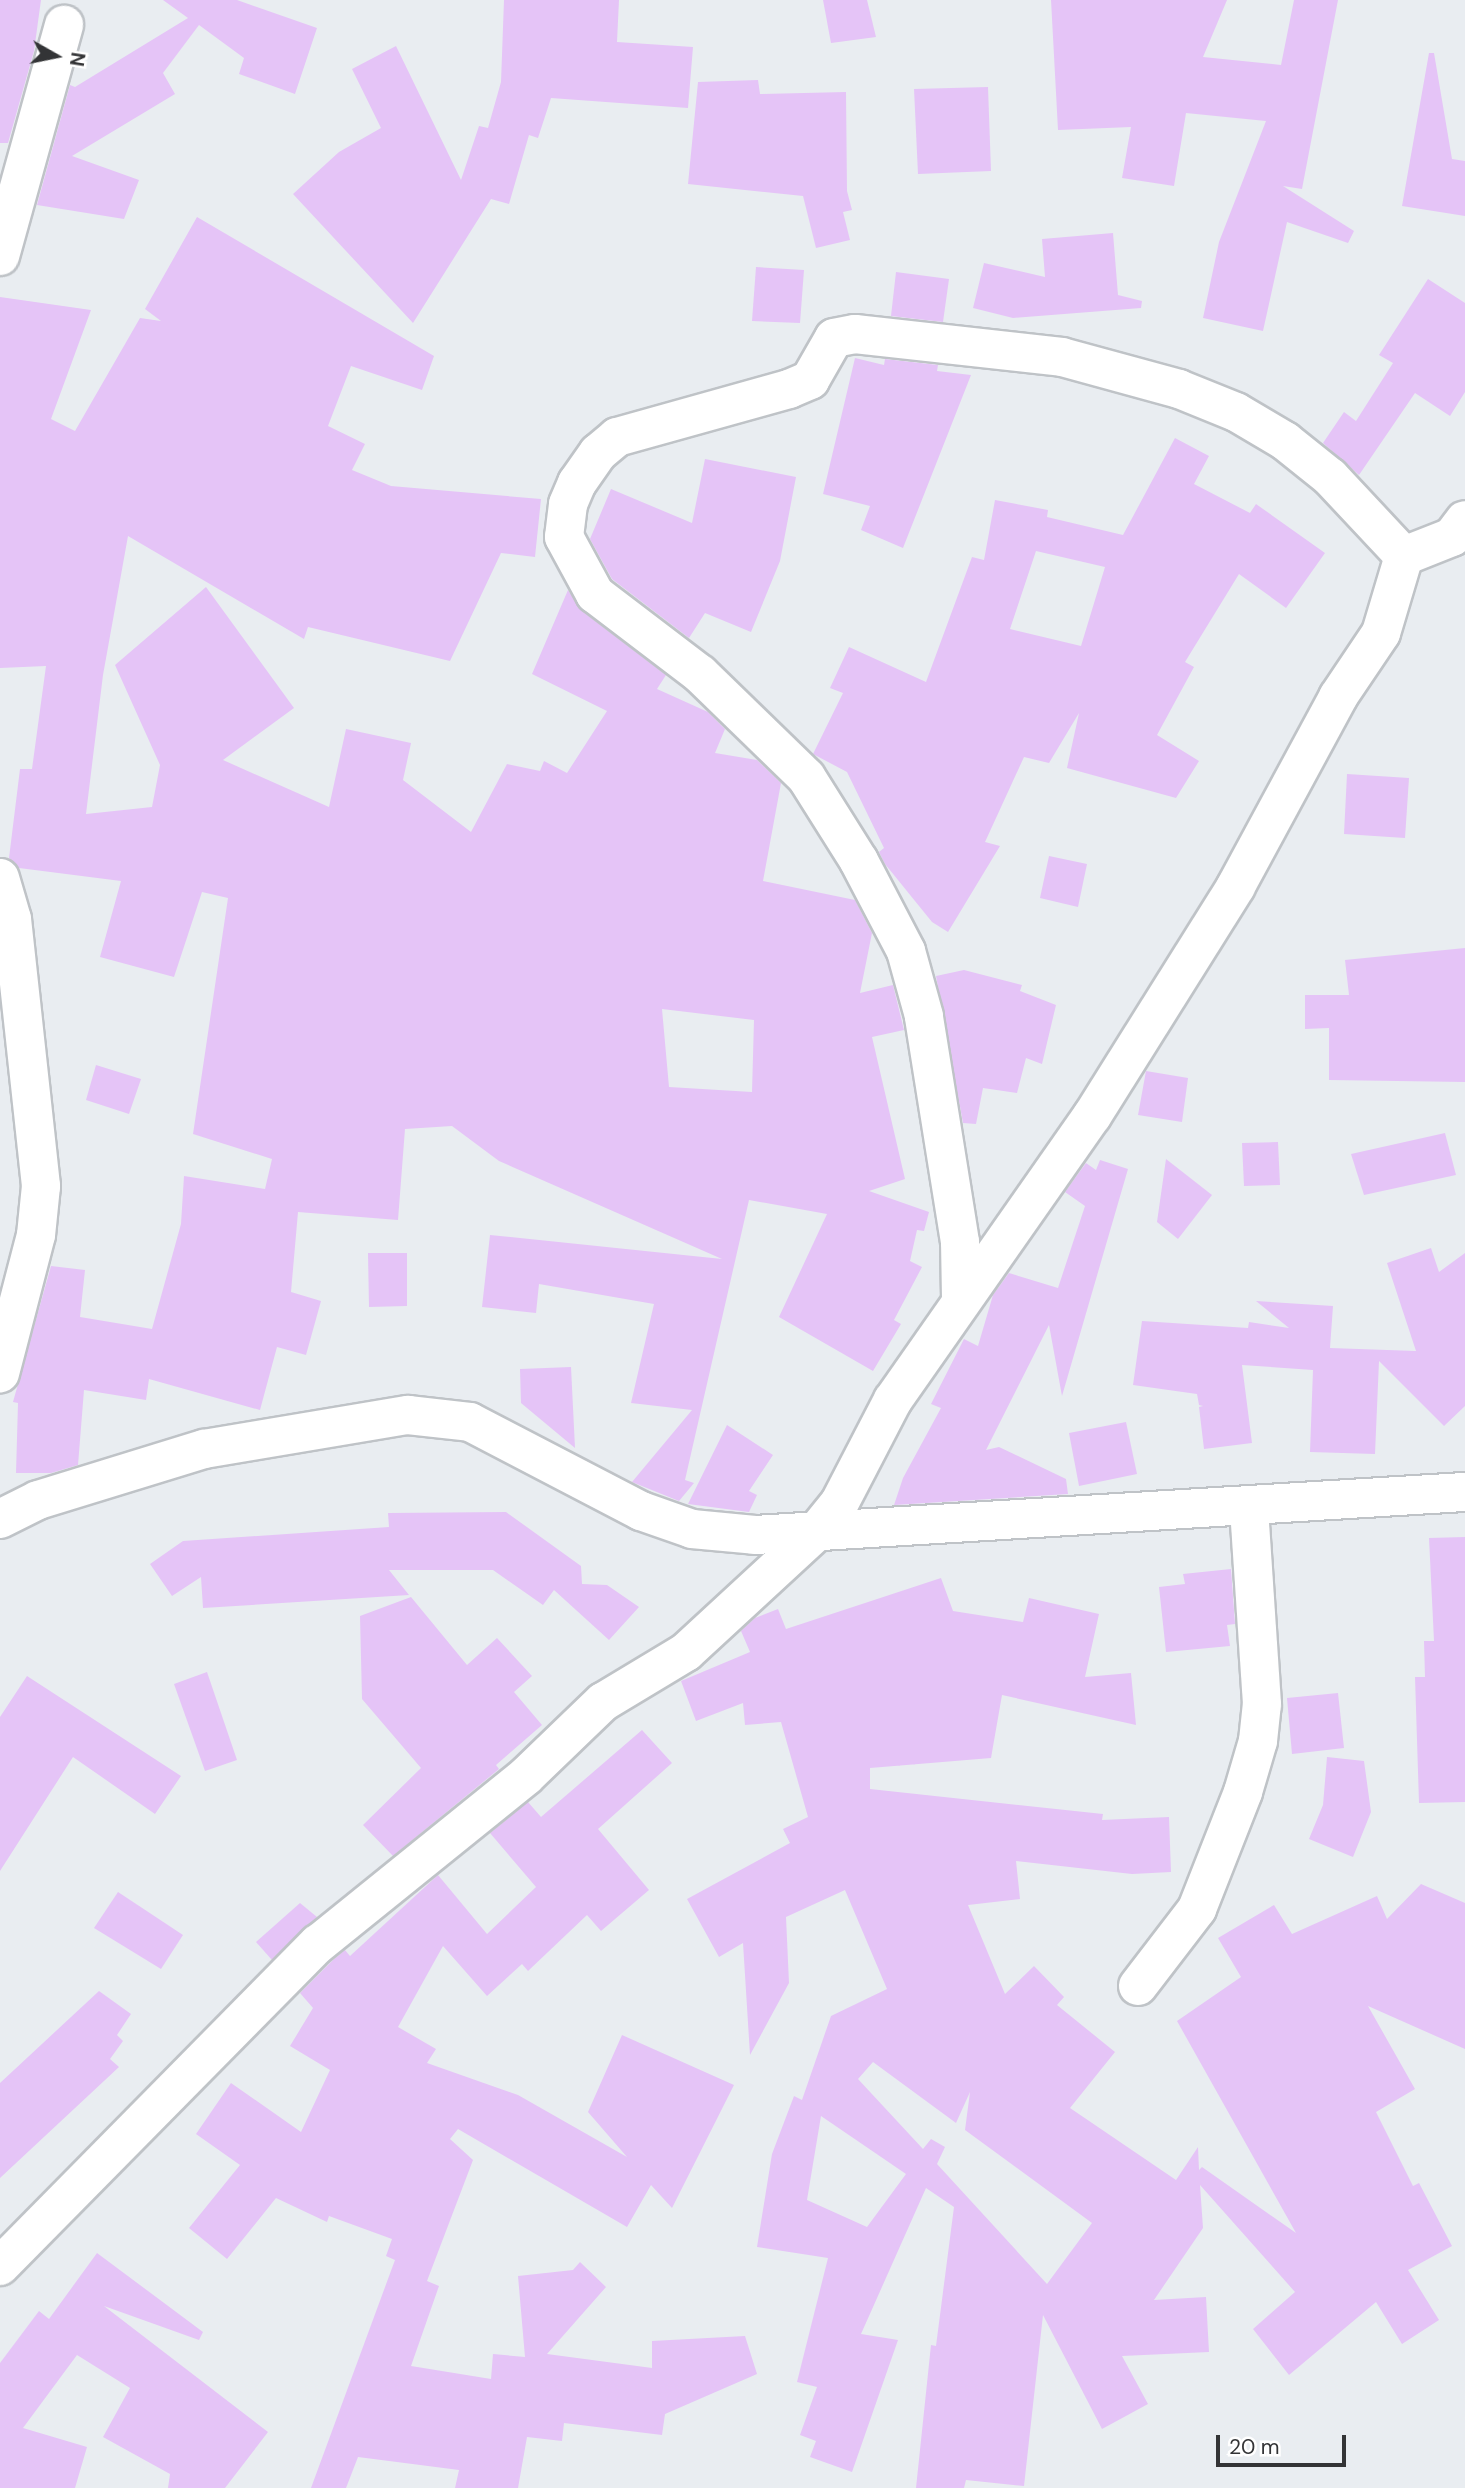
<!DOCTYPE html>
<html>
<head>
<meta charset="utf-8">
<style>
  body { margin:0 }
  #map { position:relative; width:1465px; height:2488px; overflow:hidden; background:#e9edf1; font-family:"DM Sans",sans-serif }
  div>[style] { position:absolute }
  [style*='--x'] { left:calc(var(--x)*1px); top:calc(var(--y)*1px); width:calc(var(--w)*1px); rotate:calc(var(--a)*1deg) }
  .building>* { inset:0; background:#e5c4f7 }
  .roads { filter:drop-shadow(2px 0 #bfc3c7) drop-shadow(-2px 0 #bfc3c7) drop-shadow(0 2px #bfc3c7) drop-shadow(0 -2px #bfc3c7) }
  .minor>* { height:38px; margin:-19px; padding:0 19px; transform-origin:19px; border-radius:19px; background:#fff }
  span { translate:-50% -50%; white-space:nowrap; text-align:center; line-height:1.15; -webkit-text-stroke:5px #fff; paint-order:stroke }
  .north { position:absolute; left:21px; top:21px; width:70px; height:70px; -webkit-text-stroke:5px #fff; paint-order:stroke; rotate:99deg; font-size:19px; font-weight:700; line-height:28px; text-align:center; color:#333436 }
  .north::after { content:''; display:block; margin:auto; width:24px; height:32px; background:#333436; clip-path:polygon(50% 0,100% 100%,50% 72%,0 100%) }
  .scale { position:absolute; left:1216px; top:2435px; width:130px; height:32px; box-sizing:border-box; border:4px solid #333436; border-top:0; padding-left:9px; font-size:21px; line-height:24px; white-space:nowrap; color:#333436; -webkit-text-stroke:5px #fff; paint-order:stroke }
</style>
</head>
<body>
<div id="map">
  <div class="building">
    <i style="clip-path:polygon(0 0,41px 0,34px 51px,8px 143px,0 143px)"></i>
    <i style="clip-path:polygon(163px 0,237px 0,317px 28px,295px 94px,239px 74px,244px 58px,199px 25px,163px 73px,175px 94px,72px 156px,139px 180px,124px 219px,37px 205px,70px 85px,75px 87px,188px 18px)"></i>
    <i style="clip-path:polygon(504px 0,619px 0,617px 42px,693px 47px,688px 108px,551px 98px,538px 138px,529px 135px,509px 204px,491px 199px,413px 323px,293px 194px,339px 152px,381px 128px,352px 69px,396px 46px,461px 180px,479px 126px,488px 128px,501px 82px)"></i>
    <i style="clip-path:polygon(823px 0,867px 0,876px 37px,831px 43px)"></i>
    <i style="clip-path:polygon(1051px 0,1227px 0,1203px 57px,1281px 65px,1294px 0,1338px 0,1302px 189px,1283px 186px,1354px 231px,1348px 243px,1287px 222px,1263px 331px,1203px 318px,1219px 242px,1266px 121px,1186px 113px,1174px 186px,1122px 178px,1131px 127px,1058px 130px)"></i>
    <i style="clip-path:polygon(1429px 53px,1434px 53px,1452px 159px,1465px 161px,1465px 216px,1402px 206px)"></i>
    <i style="clip-path:polygon(758px 80px,760px 94px,846px 92px,847px 191px,852px 210px,843px 212px,850px 240px,816px 248px,803px 196px,688px 184px,698px 82px)"></i>
    <i style="clip-path:polygon(988px 87px,991px 171px,918px 174px,914px 89px)"></i>
    <i style="clip-path:polygon(evenodd,197px 217px,434px 356px,422px 390px,351px 366px,328px 426px,365px 444px,352px 470px,391px 486px,541px 499px,535px 557px,501px 553px,450px 661px,308px 627px,304px 639px,128px 536px,103px 675px,86px 814px,152px 807px,160px 765px,115px 665px,206px 587px,294px 708px,223px 760px,329px 807px,346px 729px,411px 743px,403px 780px,471px 832px,507px 764px,540px 771px,544px 761px,567px 773px,607px 711px,532px 674px,568px 590px,582px 611px,666px 675px,657px 689px,708px 712px,725px 729px,715px 753px,757px 760px,781px 783px,763px 881px,855px 900px,872px 933px,860px 993px,893px 985px,904px 1030px,872px 1037px,905px 1179px,869px 1191px,929px 1212px,924px 1231px,917px 1230px,910px 1261px,922px 1267px,894px 1320px,901px 1324px,873px 1371px,779px 1317px,827px 1214px,749px 1200px,685px 1480px,694px 1483px,679px 1501px,632px 1482px,692px 1410px,631px 1403px,654px 1304px,539px 1284px,536px 1313px,482px 1307px,490px 1235px,722px 1259px,499px 1161px,452px 1126px,405px 1129px,398px 1220px,298px 1212px,291px 1292px,321px 1301px,306px 1355px,277px 1347px,260px 1410px,149px 1379px,146px 1400px,84px 1390px,78px 1465px,51px 1473px,16px 1473px,18px 1403px,13px 1402px,51px 1266px,85px 1270px,80px 1317px,152px 1329px,181px 1224px,184px 1176px,265px 1189px,272px 1159px,193px 1134px,228px 898px,202px 892px,174px 977px,100px 957px,121px 881px,19px 868px,9px 858px,20px 769px,32px 769px,46px 666px,0 668px,0 297px,91px 310px,51px 419px,75px 431px,140px 318px,161px 321px,145px 309px,197px 217px,662px 1009px,754px 1020px,752px 1092px,669px 1087px,662px 1009px)"></i>
    <i style="clip-path:polygon(1113px 233px,1118px 295px,1142px 301px,1141px 308px,1013px 318px,973px 308px,984px 263px,1045px 277px,1042px 239px)"></i>
    <i style="clip-path:polygon(756px 267px,804px 270px,800px 323px,752px 321px)"></i>
    <i style="clip-path:polygon(896px 272px,949px 279px,943px 322px,891px 316px)"></i>
    <i style="clip-path:polygon(1428px 279px,1465px 303px,1465px 392px,1450px 416px,1415px 393px,1359px 475px,1323px 443px,1344px 412px,1356px 421px,1393px 363px,1379px 355px)"></i>
    <i style="clip-path:polygon(855px 358px,884px 365px,885px 359px,938px 365px,937px 371px,971px 375px,903px 548px,861px 530px,870px 506px,823px 494px)"></i>
    <i style="clip-path:polygon(evenodd,1175px 438px,1209px 456px,1194px 484px,1250px 513px,1256px 504px,1325px 553px,1286px 608px,1239px 574px,1185px 662px,1194px 667px,1157px 735px,1199px 761px,1176px 798px,1067px 768px,1079px 713px,1049px 763px,1024px 757px,985px 842px,1000px 846px,948px 932px,932px 922px,885px 864px,879px 852px,884px 848px,847px 772px,813px 754px,843px 693px,830px 688px,849px 647px,926px 682px,972px 557px,984px 560px,995px 500px,1048px 510px,1047px 517px,1123px 535px,1175px 438px,1036px 551px,1105px 567px,1081px 646px,1010px 629px,1036px 551px)"></i>
    <i style="clip-path:polygon(705px 459px,796px 477px,780px 561px,751px 632px,705px 613px,689px 638px,612px 579px,590px 539px,611px 489px,692px 523px)"></i>
    <i style="clip-path:polygon(1347px 774px,1409px 778px,1405px 838px,1344px 834px)"></i>
    <i style="clip-path:polygon(1049px 856px,1087px 864px,1078px 907px,1040px 898px)"></i>
    <i style="clip-path:polygon(1465px 948px,1465px 1082px,1329px 1080px,1329px 1028px,1305px 1029px,1305px 995px,1349px 995px,1345px 960px)"></i>
    <i style="clip-path:polygon(964px 970px,1022px 985px,1020px 991px,1056px 1005px,1042px 1064px,1026px 1058px,1017px 1093px,983px 1088px,976px 1124px,963px 1123px,936px 976px)"></i>
    <i style="clip-path:polygon(96px 1065px,141px 1079px,129px 1114px,86px 1100px)"></i>
    <i style="clip-path:polygon(1146px 1071px,1188px 1078px,1182px 1122px,1138px 1115px)"></i>
    <i style="clip-path:polygon(1445px 1133px,1456px 1175px,1364px 1195px,1351px 1154px)"></i>
    <i style="clip-path:polygon(1278px 1142px,1280px 1185px,1244px 1186px,1242px 1143px)"></i>
    <i style="clip-path:polygon(1166px 1159px,1212px 1195px,1178px 1239px,1157px 1222px)"></i>
    <i style="clip-path:polygon(1100px 1160px,1128px 1169px,1062px 1396px,1049px 1325px,986px 1450px,999px 1447px,1066px 1479px,1068px 1494px,894px 1505px,903px 1478px,941px 1408px,931px 1404px,964px 1339px,978px 1346px,993px 1295px,1009px 1273px,1058px 1288px,1085px 1206px,1065px 1192px,1086px 1163px,1096px 1170px)"></i>
    <i style="clip-path:polygon(1431px 1248px,1439px 1272px,1465px 1253px,1465px 1406px,1444px 1426px,1379px 1361px,1375px 1454px,1310px 1452px,1313px 1370px,1242px 1365px,1252px 1443px,1204px 1449px,1199px 1407px,1203px 1406px,1199px 1405px,1197px 1394px,1133px 1385px,1142px 1321px,1248px 1328px,1249px 1322px,1289px 1328px,1256px 1301px,1333px 1306px,1330px 1348px,1416px 1351px,1387px 1263px)"></i>
    <i style="clip-path:polygon(368px 1253px,407px 1253px,407px 1306px,369px 1307px)"></i>
    <i style="clip-path:polygon(571px 1367px,575px 1448px,521px 1403px,520px 1369px)"></i>
    <i style="clip-path:polygon(1126px 1422px,1137px 1474px,1079px 1486px,1069px 1433px)"></i>
    <i style="clip-path:polygon(727px 1425px,773px 1455px,749px 1491px,757px 1495px,749px 1512px,688px 1504px)"></i>
    <i style="clip-path:polygon(506px 1512px,581px 1566px,582px 1584px,607px 1585px,639px 1607px,609px 1640px,554px 1590px,543px 1605px,493px 1570px,389px 1570px,409px 1595px,203px 1608px,201px 1577px,172px 1596px,150px 1564px,183px 1541px,389px 1527px,388px 1513px)"></i>
    <i style="clip-path:polygon(1465px 1537px,1465px 1802px,1419px 1803px,1415px 1677px,1425px 1677px,1424px 1641px,1434px 1641px,1429px 1538px)"></i>
    <i style="clip-path:polygon(1231px 1569px,1235px 1624px,1227px 1625px,1230px 1646px,1166px 1652px,1159px 1587px,1185px 1584px,1183px 1574px)"></i>
    <i style="clip-path:polygon(evenodd,941px 1578px,953px 1611px,1023px 1622px,1029px 1598px,1099px 1614px,1085px 1677px,1131px 1673px,1136px 1725px,1002px 1695px,991px 1758px,870px 1768px,870px 1789px,1103px 1814px,1102px 1820px,1169px 1817px,1171px 1872px,1132px 1874px,1016px 1861px,1020px 1899px,968px 1905px,1005px 1994px,1034px 1966px,1064px 1997px,1057px 2005px,1115px 2052px,1070px 2108px,1176px 2180px,1198px 2147px,1199px 2170px,1202px 2167px,1296px 2233px,1177px 2021px,1241px 1977px,1218px 1938px,1274px 1905px,1292px 1934px,1377px 1896px,1387px 1919px,1421px 1884px,1465px 1903px,1465px 2049px,1368px 2006px,1415px 2089px,1376px 2112px,1413px 2186px,1419px 2183px,1452px 2246px,1408px 2270px,1439px 2320px,1402px 2344px,1376px 2302px,1289px 2375px,1253px 2329px,1295px 2292px,1200px 2185px,1203px 2228px,1154px 2300px,1206px 2297px,1209px 2352px,1122px 2356px,1148px 2404px,1102px 2429px,1043px 2315px,1024px 2486px,966px 2480px,964px 2488px,916px 2488px,931px 2345px,936px 2346px,954px 2207px,926px 2188px,861px 2334px,898px 2340px,852px 2472px,810px 2457px,816px 2441px,800px 2435px,817px 2387px,797px 2382px,828px 2258px,757px 2247px,772px 2154px,794px 2096px,802px 2100px,831px 2016px,887px 1989px,845px 1890px,786px 1917px,789px 1983px,750px 2055px,743px 1943px,719px 1957px,687px 1899px,790px 1843px,783px 1829px,808px 1817px,781px 1722px,745px 1725px,743px 1703px,696px 1721px,681px 1681px,750px 1652px,741px 1631px,755px 1618px,778px 1609px,786px 1629px,941px 1578px,873px 2062px,956px 2123px,970px 2092px,965px 2130px,1092px 2223px,1047px 2284px,937px 2164px,945px 2147px,931px 2139px,923px 2149px,858px 2079px,873px 2062px,941px 1578px,821px 2116px,906px 2174px,867px 2227px,807px 2200px,821px 2116px)"></i>
    <i style="clip-path:polygon(411px 1597px,467px 1665px,497px 1638px,532px 1676px,514px 1692px,542px 1725px,496px 1765px,499px 1769px,393px 1856px,363px 1825px,421px 1768px,362px 1699px,360px 1616px)"></i>
    <i style="clip-path:polygon(207px 1672px,237px 1760px,205px 1771px,174px 1684px)"></i>
    <i style="clip-path:polygon(27px 1676px,181px 1776px,155px 1814px,73px 1757px,0 1871px,0 1717px)"></i>
    <i style="clip-path:polygon(1338px 1693px,1344px 1748px,1292px 1754px,1287px 1698px)"></i>
    <i style="clip-path:polygon(642px 1730px,672px 1763px,598px 1829px,649px 1890px,601px 1931px,587px 1915px,528px 1971px,522px 1964px,487px 1996px,443px 1946px,398px 2027px,436px 2049px,427px 2063px,518px 2095px,627px 2157px,588px 2112px,622px 2035px,734px 2085px,672px 2208px,651px 2185px,627px 2227px,458px 2129px,450px 2139px,473px 2160px,427px 2281px,439px 2286px,411px 2366px,491px 2379px,493px 2354px,525px 2357px,518px 2276px,573px 2270px,580px 2262px,606px 2287px,547px 2354px,652px 2368px,652px 2341px,745px 2336px,757px 2374px,665px 2414px,662px 2435px,564px 2423px,562px 2441px,527px 2437px,518px 2488px,455px 2488px,459px 2470px,358px 2457px,346px 2488px,311px 2488px,395px 2260px,386px 2256px,392px 2239px,329px 2216px,327px 2222px,276px 2198px,227px 2259px,189px 2228px,240px 2165px,196px 2134px,231px 2083px,301px 2132px,330px 2070px,290px 2046px,313px 2008px,300px 1993px,333px 1960px,345px 1950px,350px 1956px,438px 1875px,487px 1934px,536px 1887px,490px 1833px,528px 1802px,541px 1817px)"></i>
    <i style="clip-path:polygon(1327px 1757px,1364px 1761px,1371px 1812px,1353px 1857px,1309px 1839px,1323px 1805px)"></i>
    <i style="clip-path:polygon(118px 1892px,183px 1935px,161px 1969px,94px 1928px)"></i>
    <i style="clip-path:polygon(300px 1903px,317px 1917px,272px 1960px,256px 1942px)"></i>
    <i style="clip-path:polygon(99px 1991px,131px 2014px,117px 2035px,123px 2041px,110px 2059px,119px 2067px,0 2178px,0 2083px)"></i>
    <i style="clip-path:polygon(97px 2253px,203px 2332px,199px 2340px,104px 2306px,268px 2432px,225px 2488px,168px 2488px,170px 2474px,103px 2437px,130px 2388px,77px 2355px,23px 2428px,87px 2447px,75px 2488px,0 2488px,0 2363px,39px 2311px,49px 2319px)"></i>
  </div>
  <div class="roads">
    <div class="minor">
      <i style="--x:0;--y:256;--w:240;--a:-74.5"></i>
      <i style="--x:0;--y:878;--w:43;--a:73.7"></i>
      <i style="--x:12;--y:919;--w:269;--a:83.8"></i>
      <i style="--x:41;--y:1186;--w:49;--a:95.8"></i>
      <i style="--x:36;--y:1235;--w:143;--a:104.6"></i>
      <i style="--x:961;--y:1298;--w:56;--a:-91"></i>
      <i style="--x:960;--y:1242;--w:229;--a:-99.1"></i>
      <i style="--x:924;--y:1016;--w:67;--a:-105.5"></i>
      <i style="--x:906;--y:951;--w:102;--a:-117.6"></i>
      <i style="--x:859;--y:861;--w:99;--a:-122.2"></i>
      <i style="--x:806;--y:777;--w:148;--a:-135.8"></i>
      <i style="--x:700;--y:674;--w:132;--a:-142.7"></i>
      <i style="--x:595;--y:594;--w:65;--a:-118.5"></i>
      <i style="--x:564;--y:537;--w:33;--a:-83"></i>
      <i style="--x:568;--y:504;--w:23;--a:-67"></i>
      <i style="--x:577;--y:483;--w:37;--a:-55"></i>
      <i style="--x:598;--y:453;--w:25;--a:-40"></i>
      <i style="--x:617;--y:437;--w:179;--a:-15.6"></i>
      <i style="--x:789;--y:389;--w:23;--a:-23"></i>
      <i style="--x:810;--y:380;--w:48;--a:-60.3"></i>
      <i style="--x:834;--y:338;--w:21;--a:-11"></i>
      <i style="--x:855;--y:334;--w:208;--a:6.3"></i>
      <i style="--x:1062;--y:357;--w:121;--a:15.3"></i>
      <i style="--x:1179;--y:389;--w:61;--a:22"></i>
      <i style="--x:1236;--y:412;--w:57;--a:30.6"></i>
      <i style="--x:1285;--y:441;--w:58;--a:38.7"></i>
      <i style="--x:1330;--y:477;--w:108;--a:46.9"></i>
      <i style="--x:0;--y:1519;--w:42;--a:-26.6"></i>
      <i style="--x:38;--y:1500;--w:174;--a:-17.1"></i>
      <i style="--x:204;--y:1449;--w:207;--a:-9.5"></i>
      <i style="--x:408;--y:1415;--w:62;--a:6.4"></i>
      <i style="--x:470;--y:1422;--w:193;--a:27.5"></i>
      <i style="--x:641;--y:1511;--w:54;--a:19.4"></i>
      <i style="--x:692;--y:1529;--w:63;--a:5.4"></i>
      <i style="--x:755;--y:1535;--w:711;--a:-3.47"></i>
      <i style="--x:1138;--y:1986;--w:97;--a:-52.5"></i>
      <i style="--x:1197;--y:1909;--w:126;--a:-68.5"></i>
      <i style="--x:1243;--y:1792;--w:53;--a:-73.6"></i>
      <i style="--x:1258;--y:1741;--w:37;--a:-84"></i>
      <i style="--x:1262;--y:1704;--w:196;--a:-93.8"></i>
      <i style="--x:0;--y:2266;--w:453;--a:-45.4"></i>
      <i style="--x:318;--y:1944;--w:267;--a:-38.9"></i>
      <i style="--x:526;--y:1776;--w:107;--a:-43.9"></i>
      <i style="--x:603;--y:1702;--w:97;--a:-31.1"></i>
      <i style="--x:686;--y:1652;--w:177;--a:-42.7"></i>
      <i style="--x:816;--y:1532;--w:36;--a:-51"></i>
      <i style="--x:839;--y:1504;--w:117;--a:-62.6"></i>
      <i style="--x:893;--y:1400;--w:347;--a:-55"></i>
      <i style="--x:1092;--y:1116;--w:271;--a:-57.9"></i>
      <i style="--x:1236;--y:886;--w:215;--a:-61.6"></i>
      <i style="--x:1338;--y:697;--w:77;--a:-56.1"></i>
      <i style="--x:1381;--y:633;--w:80;--a:-73.4"></i>
      <i style="--x:1404;--y:556;--w:52;--a:-21.6"></i>
      <i style="--x:1452;--y:537;--w:21;--a:-53"></i>
    </div>
  </div>
  <div class="north">N</div>
  <div class="scale">20 m</div>
</div>
</body>
</html>
